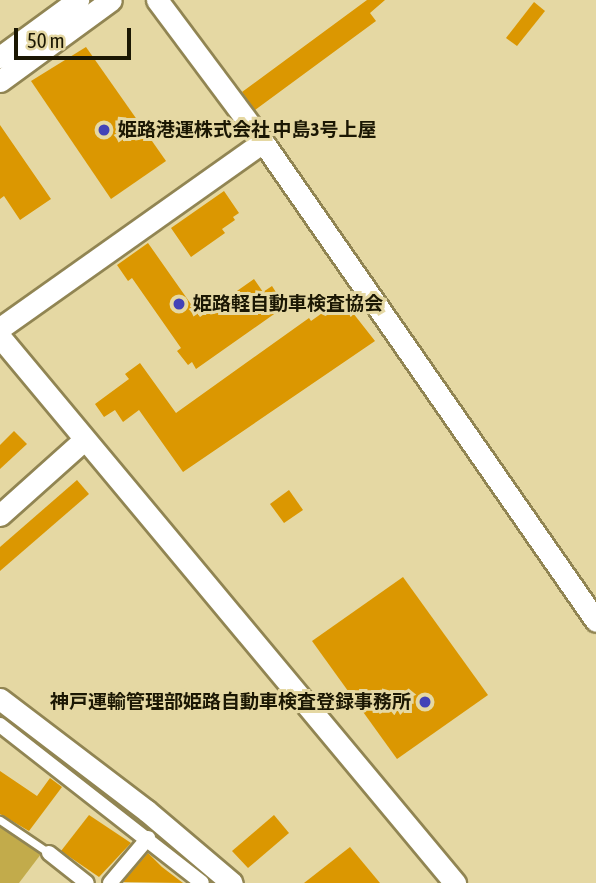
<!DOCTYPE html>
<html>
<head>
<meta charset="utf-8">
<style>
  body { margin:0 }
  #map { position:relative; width:596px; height:883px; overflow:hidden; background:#e5d8a3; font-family:"Asap Condensed","Noto Sans JP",sans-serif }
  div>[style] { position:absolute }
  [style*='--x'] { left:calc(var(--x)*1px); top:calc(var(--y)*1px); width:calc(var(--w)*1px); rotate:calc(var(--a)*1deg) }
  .green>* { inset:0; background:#c2ab4b }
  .building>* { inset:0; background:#db9701 }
  .roads { filter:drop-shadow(2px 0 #918553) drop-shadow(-2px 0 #918553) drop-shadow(0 2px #918553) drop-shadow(0 -2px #918553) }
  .lane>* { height:7px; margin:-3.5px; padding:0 3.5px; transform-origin:3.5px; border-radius:3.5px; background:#fff }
  .street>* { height:14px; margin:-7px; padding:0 7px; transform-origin:7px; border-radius:7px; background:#fff }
  .secondary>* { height:21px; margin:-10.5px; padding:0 10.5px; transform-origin:10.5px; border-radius:10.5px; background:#fff }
  .dots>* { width:19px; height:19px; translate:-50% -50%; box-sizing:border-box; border:4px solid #e5d8a3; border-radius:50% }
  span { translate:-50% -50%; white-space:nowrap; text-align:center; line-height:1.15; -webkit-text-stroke:6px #e5d8a3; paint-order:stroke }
  .poi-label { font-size:19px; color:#1b1703; font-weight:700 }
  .left { translate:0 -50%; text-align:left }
  .right { translate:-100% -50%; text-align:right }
  .scale { position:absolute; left:14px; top:28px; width:117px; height:32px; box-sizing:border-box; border:4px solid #1b1703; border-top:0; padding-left:9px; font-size:21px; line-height:24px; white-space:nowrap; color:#1b1703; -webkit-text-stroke:5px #e5d8a3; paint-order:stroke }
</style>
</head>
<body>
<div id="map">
  <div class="green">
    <i style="clip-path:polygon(0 825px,41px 854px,19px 883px,0 883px)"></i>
  </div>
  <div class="building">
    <i style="clip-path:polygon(367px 0,385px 0,370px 13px,376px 21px,255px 110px,242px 92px)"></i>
    <i style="clip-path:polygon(534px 2px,545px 11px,517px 46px,506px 38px)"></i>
    <i style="clip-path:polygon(86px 47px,166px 161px,111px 199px,31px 81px)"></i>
    <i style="clip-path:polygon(0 125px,51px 199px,20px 220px,4px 196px,0 199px)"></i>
    <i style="clip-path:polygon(224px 191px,239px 213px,233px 217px,235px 220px,222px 229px,225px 233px,191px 257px,171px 228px)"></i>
    <i style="clip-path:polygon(148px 243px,200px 317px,254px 279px,263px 292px,272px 286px,279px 297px,271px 303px,277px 312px,196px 369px,192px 362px,188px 365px,177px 351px,181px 348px,132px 278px,128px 281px,117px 265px)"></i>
    <i style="clip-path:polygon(342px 299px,375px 341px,183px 472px,139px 410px,123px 422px,115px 410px,104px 417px,95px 404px,129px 379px,125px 374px,140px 363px,176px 413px,309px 318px,311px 321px)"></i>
    <i style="clip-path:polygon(14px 431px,27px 444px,0 469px,0 445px)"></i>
    <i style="clip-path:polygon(77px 480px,89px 494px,0 571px,0 547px)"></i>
    <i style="clip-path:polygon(289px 490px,303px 510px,284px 523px,270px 504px)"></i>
    <i style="clip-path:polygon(403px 577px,488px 695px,397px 759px,312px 641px)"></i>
    <i style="clip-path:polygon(0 771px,37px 796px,50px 778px,62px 787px,29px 831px,0 814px)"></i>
    <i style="clip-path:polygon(89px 815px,131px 843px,99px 877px,61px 851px)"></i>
    <i style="clip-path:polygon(274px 815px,289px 833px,248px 868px,232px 851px)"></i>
    <i style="clip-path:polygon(350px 847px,380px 883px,304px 883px)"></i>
    <i style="clip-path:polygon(148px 853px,162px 867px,183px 883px,123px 882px)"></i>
  </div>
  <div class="roads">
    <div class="lane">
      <i style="--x:0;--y:820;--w:59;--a:34"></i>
    </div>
    <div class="street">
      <i style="--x:0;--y:725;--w:256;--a:38"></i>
      <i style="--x:49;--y:853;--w:48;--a:38.3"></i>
      <i style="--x:110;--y:883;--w:59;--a:-49.8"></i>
    </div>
    <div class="secondary">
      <i style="--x:157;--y:0;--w:177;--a:53.3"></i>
      <i style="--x:263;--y:142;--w:583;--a:55.19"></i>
      <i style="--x:0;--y:57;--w:97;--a:-36.2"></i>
      <i style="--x:0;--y:81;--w:137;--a:-36.1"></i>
      <i style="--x:0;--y:328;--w:322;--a:-35.3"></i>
      <i style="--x:0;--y:337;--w:711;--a:50.19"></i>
      <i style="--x:0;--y:515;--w:113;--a:-41.8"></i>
      <i style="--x:0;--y:699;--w:185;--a:37.3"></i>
      <i style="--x:147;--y:811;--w:111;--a:40.3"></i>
    </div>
  </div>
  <div class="dots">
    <i style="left:104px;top:130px;background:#4242b7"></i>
    <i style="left:179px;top:304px;background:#4242b7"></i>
    <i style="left:425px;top:702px;background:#4242b7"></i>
  </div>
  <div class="poi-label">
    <span class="left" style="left:118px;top:130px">姫路港運株式会社 中島3号上屋</span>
    <span class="left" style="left:193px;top:304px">姫路軽自動車検査協会</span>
    <span class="right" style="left:411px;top:702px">神戸運輸管理部姫路自動車検査登録事務所</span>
  </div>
  <div class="scale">50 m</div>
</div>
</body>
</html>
